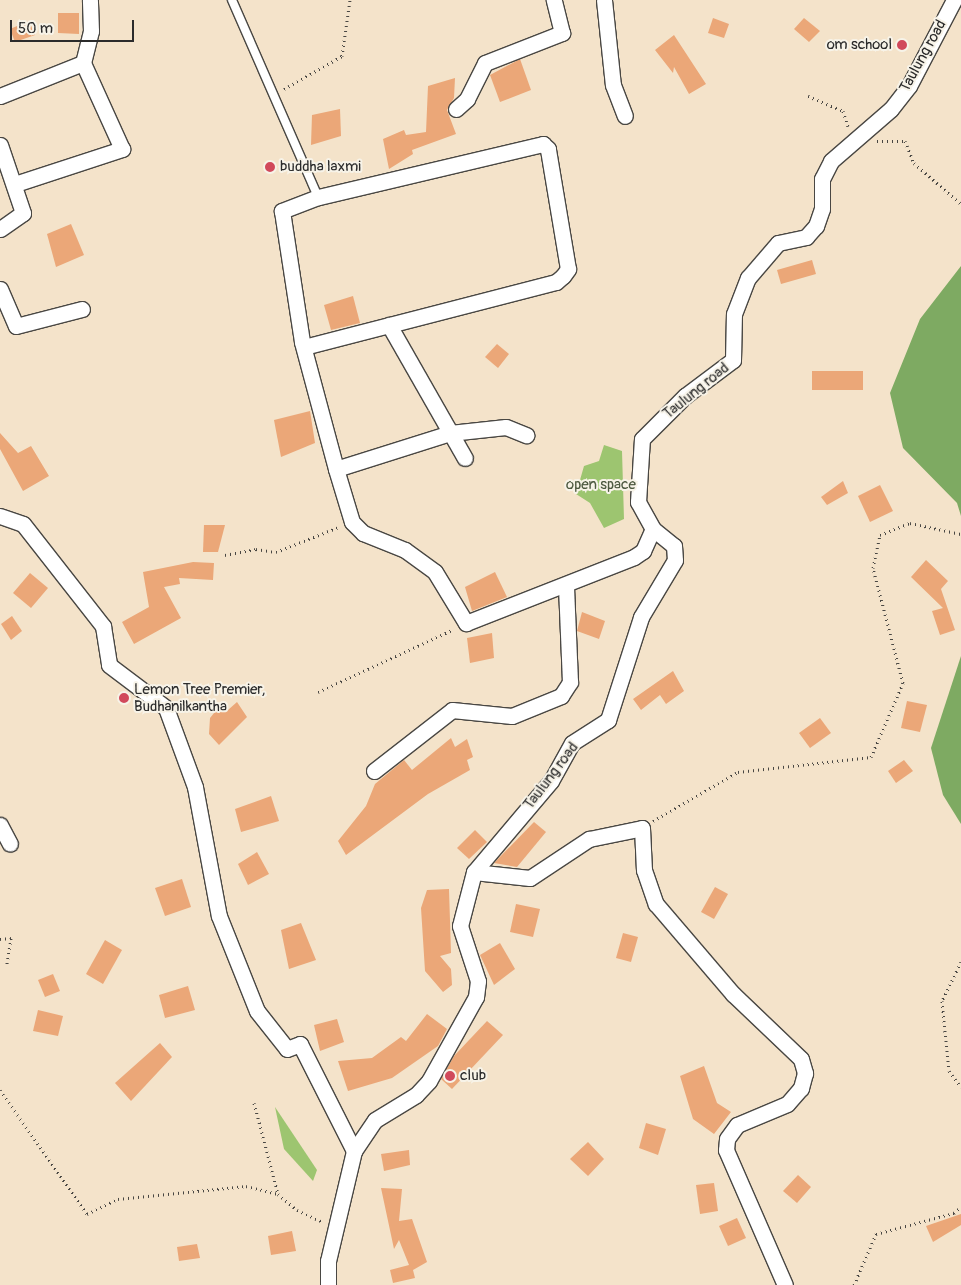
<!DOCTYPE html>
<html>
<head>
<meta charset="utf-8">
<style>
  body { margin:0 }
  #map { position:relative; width:961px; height:1285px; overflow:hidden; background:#f4e3ca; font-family:Pangolin,sans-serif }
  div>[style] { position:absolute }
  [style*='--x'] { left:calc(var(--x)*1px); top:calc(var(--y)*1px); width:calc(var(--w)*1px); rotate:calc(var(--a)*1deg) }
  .green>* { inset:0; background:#9dc570 }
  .forest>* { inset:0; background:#7eaa62 }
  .building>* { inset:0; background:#eba778 }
  .path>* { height:3px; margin-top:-1.5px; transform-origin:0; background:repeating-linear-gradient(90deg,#494743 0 1px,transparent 0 5px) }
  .roads { filter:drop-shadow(1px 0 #494743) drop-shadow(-1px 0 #494743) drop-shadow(0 1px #494743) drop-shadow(0 -1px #494743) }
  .lane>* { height:8px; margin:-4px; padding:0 4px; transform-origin:4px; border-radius:4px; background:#fff }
  .street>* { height:15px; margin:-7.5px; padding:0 7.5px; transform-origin:7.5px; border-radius:7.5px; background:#fff }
  .dots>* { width:14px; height:14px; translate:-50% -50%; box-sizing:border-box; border:2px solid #f7f3e8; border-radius:50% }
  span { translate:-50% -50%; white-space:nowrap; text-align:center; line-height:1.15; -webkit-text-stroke:4px #f7f3e8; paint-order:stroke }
  .poi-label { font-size:15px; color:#2b2b2b }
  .right { translate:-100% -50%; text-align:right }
  .left { translate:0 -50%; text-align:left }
  .street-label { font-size:15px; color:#2b2b2b }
  .park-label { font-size:15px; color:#4d5940 }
  .scale { position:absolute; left:10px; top:20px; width:124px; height:22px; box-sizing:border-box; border:2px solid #2b2b2b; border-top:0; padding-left:6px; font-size:15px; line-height:18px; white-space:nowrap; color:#2b2b2b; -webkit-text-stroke:4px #f7f3e8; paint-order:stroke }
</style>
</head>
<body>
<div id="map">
  <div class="green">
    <i style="clip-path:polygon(604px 445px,622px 451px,624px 519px,604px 528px,590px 503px,576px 494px,584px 466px,599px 461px)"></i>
    <i style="clip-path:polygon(275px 1107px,317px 1170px,313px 1181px,284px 1149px)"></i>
  </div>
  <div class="forest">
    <i style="clip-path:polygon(961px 266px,961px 516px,957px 503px,903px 448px,890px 393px,920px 319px)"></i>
    <i style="clip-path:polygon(961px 656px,961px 824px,943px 795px,931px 748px)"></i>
  </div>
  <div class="building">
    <i style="clip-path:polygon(58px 13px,79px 13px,79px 34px,58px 33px)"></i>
    <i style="clip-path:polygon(713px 18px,729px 24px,724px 38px,708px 33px)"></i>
    <i style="clip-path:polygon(804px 18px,820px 31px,809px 42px,794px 29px)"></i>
    <i style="clip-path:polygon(29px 21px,35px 35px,15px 42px,10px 29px)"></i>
    <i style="clip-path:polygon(674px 35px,706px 84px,689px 94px,674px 67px,673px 73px,655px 50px)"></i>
    <i style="clip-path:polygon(520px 59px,531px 90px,500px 102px,490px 75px)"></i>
    <i style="clip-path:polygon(455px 78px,454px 98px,447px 110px,456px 134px,412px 150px,413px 154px,389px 169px,383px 139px,404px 130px,406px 135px,426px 132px,428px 86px)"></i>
    <i style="clip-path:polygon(340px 109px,341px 136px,311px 145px,312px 115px)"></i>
    <i style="clip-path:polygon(71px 224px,84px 255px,56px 267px,47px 234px)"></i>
    <i style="clip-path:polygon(812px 260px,816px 274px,781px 284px,777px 270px)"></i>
    <i style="clip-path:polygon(353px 296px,360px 323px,331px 330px,324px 305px)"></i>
    <i style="clip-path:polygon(497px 344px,509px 354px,498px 368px,485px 357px)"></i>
    <i style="clip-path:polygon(812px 371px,863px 371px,863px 390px,812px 390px)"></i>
    <i style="clip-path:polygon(310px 411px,315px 443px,281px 457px,274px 420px)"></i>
    <i style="clip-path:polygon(0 433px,18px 453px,31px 446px,49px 476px,23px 491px,0 449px)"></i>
    <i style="clip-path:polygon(843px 481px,848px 493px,827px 505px,821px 497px)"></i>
    <i style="clip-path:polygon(880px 485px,893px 511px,870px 522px,858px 496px)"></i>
    <i style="clip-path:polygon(204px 525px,225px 525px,218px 552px,203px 552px)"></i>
    <i style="clip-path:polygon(926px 560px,948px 581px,941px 589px,955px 630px,940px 635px,932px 611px,943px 608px,911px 577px)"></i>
    <i style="clip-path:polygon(193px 562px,214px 563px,213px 580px,179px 578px,180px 584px,164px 587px,181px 618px,134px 644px,122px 622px,149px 607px,143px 572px)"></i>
    <i style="clip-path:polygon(495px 572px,507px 597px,472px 611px,465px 587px)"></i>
    <i style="clip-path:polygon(30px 573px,48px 588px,31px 608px,13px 593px)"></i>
    <i style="clip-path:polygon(582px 612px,605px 621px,599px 639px,577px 631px)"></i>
    <i style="clip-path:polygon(12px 616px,22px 631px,11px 640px,1px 624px)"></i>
    <i style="clip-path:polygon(492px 633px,494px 658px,470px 663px,467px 638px)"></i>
    <i style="clip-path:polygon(673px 671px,684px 691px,666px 704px,660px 695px,641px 710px,633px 699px)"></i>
    <i style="clip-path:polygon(907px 701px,927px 705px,920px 732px,901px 728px)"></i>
    <i style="clip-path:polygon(237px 702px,247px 717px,219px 745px,209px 734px,210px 718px,219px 707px,228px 710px)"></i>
    <i style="clip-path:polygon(820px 718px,831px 733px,810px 748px,799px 733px)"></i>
    <i style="clip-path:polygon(451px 738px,455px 747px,467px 739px,473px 757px,467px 760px,470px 770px,428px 794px,346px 855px,338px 841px,366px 806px,375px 784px,404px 760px,412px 770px)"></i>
    <i style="clip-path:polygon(904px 760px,913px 771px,896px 783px,888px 771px)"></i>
    <i style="clip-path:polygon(271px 796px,279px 821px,241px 832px,235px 809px)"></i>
    <i style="clip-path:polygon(534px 822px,546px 832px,517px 867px,494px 863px)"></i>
    <i style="clip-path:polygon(475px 830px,487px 842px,469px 859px,457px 848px)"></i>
    <i style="clip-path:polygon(257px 852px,269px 874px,248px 885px,238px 864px)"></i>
    <i style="clip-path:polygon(182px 879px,191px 907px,165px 916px,155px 888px)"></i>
    <i style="clip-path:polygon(715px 887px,728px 894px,714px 919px,701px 912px)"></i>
    <i style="clip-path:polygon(449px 889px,451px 953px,440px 956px,451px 969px,452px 985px,443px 992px,425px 971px,421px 908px,427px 890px)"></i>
    <i style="clip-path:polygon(516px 904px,540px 909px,533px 937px,510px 932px)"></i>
    <i style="clip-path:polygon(301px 923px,316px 960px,289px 969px,281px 930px)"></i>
    <i style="clip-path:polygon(623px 933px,638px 937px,631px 962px,616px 958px)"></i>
    <i style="clip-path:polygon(105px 940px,122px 950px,103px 984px,86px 974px)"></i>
    <i style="clip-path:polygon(500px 943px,515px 969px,494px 985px,480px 955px)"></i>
    <i style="clip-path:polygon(53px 974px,60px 991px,45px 997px,38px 980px)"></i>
    <i style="clip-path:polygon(188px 986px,195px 1010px,165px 1018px,159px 995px)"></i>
    <i style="clip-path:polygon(38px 1010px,63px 1016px,58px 1036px,33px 1031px)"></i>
    <i style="clip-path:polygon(427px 1014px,447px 1029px,438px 1046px,392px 1078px,348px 1091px,338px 1061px,372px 1058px,401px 1037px,406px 1041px)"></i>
    <i style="clip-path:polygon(337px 1019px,344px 1042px,320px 1051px,314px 1025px)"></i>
    <i style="clip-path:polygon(487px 1021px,503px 1035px,452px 1089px,441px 1079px,454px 1056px)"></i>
    <i style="clip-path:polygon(160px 1043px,172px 1057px,131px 1101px,115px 1083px)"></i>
    <i style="clip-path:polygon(704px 1066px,717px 1103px,731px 1112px,714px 1134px,693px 1119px,680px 1076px)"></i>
    <i style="clip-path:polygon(646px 1123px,666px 1129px,658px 1155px,639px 1148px)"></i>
    <i style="clip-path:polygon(588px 1142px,604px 1159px,588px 1176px,570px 1159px)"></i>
    <i style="clip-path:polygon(409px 1150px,410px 1165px,384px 1171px,381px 1154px)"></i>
    <i style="clip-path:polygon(798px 1175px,811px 1187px,797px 1203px,783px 1191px)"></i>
    <i style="clip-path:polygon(714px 1183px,718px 1211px,700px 1214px,696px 1185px)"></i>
    <i style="clip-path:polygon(381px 1188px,402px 1189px,399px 1221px,412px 1219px,427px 1262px,413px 1270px,415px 1278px,393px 1283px,390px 1270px,409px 1265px,399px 1240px,394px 1249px)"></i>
    <i style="clip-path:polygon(961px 1214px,961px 1225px,933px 1242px,926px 1226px)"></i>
    <i style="clip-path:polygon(737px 1218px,746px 1238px,728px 1246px,719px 1226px)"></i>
    <i style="clip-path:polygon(292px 1231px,296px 1251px,271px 1255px,268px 1236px)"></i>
    <i style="clip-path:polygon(197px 1244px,200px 1258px,179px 1261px,177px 1247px)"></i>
  </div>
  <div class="path">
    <i style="--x:284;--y:89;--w:67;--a:-29.6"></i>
    <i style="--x:342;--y:56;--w:57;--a:-81.9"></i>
    <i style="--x:808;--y:96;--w:38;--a:23"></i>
    <i style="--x:843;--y:111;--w:16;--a:72"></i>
    <i style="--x:877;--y:141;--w:28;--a:0"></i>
    <i style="--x:905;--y:141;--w:24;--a:68"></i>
    <i style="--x:914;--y:163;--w:62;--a:41.1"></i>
    <i style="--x:225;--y:555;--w:32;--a:-11"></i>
    <i style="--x:256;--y:549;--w:20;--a:9"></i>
    <i style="--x:276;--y:552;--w:68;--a:-21.6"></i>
    <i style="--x:318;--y:692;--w:148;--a:-24.8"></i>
    <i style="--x:653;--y:821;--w:98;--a:-30"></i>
    <i style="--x:738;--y:772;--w:134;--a:-6.4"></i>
    <i style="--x:871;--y:757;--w:81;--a:-66.6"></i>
    <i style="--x:903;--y:683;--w:119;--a:-104.6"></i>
    <i style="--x:873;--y:568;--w:34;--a:-78"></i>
    <i style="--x:880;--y:535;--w:32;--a:-22"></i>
    <i style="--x:910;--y:523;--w:52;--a:12.2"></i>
    <i style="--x:0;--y:939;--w:11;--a:-5"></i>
    <i style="--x:11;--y:938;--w:26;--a:99"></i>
    <i style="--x:961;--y:962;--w:43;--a:116"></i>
    <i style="--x:942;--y:1001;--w:70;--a:84.3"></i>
    <i style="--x:949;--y:1071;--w:20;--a:53"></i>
    <i style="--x:0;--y:1090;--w:151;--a:54.9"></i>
    <i style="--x:87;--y:1214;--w:34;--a:-26"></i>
    <i style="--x:118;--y:1199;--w:129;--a:-5.8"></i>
    <i style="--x:246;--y:1186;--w:33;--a:14"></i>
    <i style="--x:254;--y:1103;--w:94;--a:75.2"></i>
    <i style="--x:278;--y:1194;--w:25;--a:40"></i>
    <i style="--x:297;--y:1210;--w:29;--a:25"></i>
    <i style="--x:854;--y:1285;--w:56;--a:-66.7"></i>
    <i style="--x:876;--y:1234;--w:81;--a:-15.1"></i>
    <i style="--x:954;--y:1213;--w:9;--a:-41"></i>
  </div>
  <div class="roads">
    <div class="lane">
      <i style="--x:232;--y:0;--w:215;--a:66.4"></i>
    </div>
    <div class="street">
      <i style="--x:604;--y:0;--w:85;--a:84"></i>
      <i style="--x:613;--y:85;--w:33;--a:69"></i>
      <i style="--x:0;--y:96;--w:89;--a:-21.7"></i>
      <i style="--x:83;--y:63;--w:33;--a:-76"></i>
      <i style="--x:91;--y:31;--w:31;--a:-92"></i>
      <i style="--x:456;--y:109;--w:15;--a:-42"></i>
      <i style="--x:467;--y:99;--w:40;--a:-63.4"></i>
      <i style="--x:485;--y:63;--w:83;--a:-21.3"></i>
      <i style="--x:562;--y:33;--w:34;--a:-104"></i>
      <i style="--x:0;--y:145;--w:72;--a:71.3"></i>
      <i style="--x:23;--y:213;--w:28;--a:145"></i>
      <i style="--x:15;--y:184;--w:113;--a:-18.1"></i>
      <i style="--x:122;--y:149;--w:94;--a:-114.4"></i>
      <i style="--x:0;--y:289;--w:40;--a:66.6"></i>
      <i style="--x:16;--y:326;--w:68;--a:-14.4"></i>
      <i style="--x:389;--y:325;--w:153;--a:60.3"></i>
      <i style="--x:304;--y:347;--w:260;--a:-14.5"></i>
      <i style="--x:556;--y:282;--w:9;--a:-41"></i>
      <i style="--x:563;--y:276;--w:9;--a:-54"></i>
      <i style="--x:568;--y:269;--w:122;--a:-99.5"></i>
      <i style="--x:548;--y:149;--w:7;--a:-135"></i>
      <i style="--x:543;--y:144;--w:231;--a:166.7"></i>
      <i style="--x:318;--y:197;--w:39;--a:159"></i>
      <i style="--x:282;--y:211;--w:133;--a:81.3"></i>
      <i style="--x:302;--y:342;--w:131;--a:75"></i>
      <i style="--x:336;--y:469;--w:55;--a:73.2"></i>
      <i style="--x:352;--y:522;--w:16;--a:45"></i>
      <i style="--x:363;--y:533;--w:45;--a:22"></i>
      <i style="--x:405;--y:550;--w:37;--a:36"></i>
      <i style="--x:435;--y:572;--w:60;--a:58.7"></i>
      <i style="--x:466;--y:623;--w:180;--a:-21.4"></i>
      <i style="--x:634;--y:557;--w:11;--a:-34"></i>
      <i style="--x:643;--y:551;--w:24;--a:-66"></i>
      <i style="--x:336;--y:469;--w:120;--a:-17.5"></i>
      <i style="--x:450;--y:433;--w:56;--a:-6.1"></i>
      <i style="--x:506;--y:427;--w:22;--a:22"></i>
      <i style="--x:0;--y:516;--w:24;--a:19"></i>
      <i style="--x:23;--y:524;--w:130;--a:51.9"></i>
      <i style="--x:103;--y:626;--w:39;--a:81"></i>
      <i style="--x:109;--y:665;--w:71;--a:37"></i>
      <i style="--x:166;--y:708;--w:84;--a:69.8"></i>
      <i style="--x:195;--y:787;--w:131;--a:79.5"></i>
      <i style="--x:219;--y:916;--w:102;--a:68.2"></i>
      <i style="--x:257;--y:1011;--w:48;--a:51.7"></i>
      <i style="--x:287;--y:1049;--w:14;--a:-21"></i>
      <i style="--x:300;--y:1044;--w:120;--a:63.2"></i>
      <i style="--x:374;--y:771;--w:99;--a:-38"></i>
      <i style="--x:452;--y:710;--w:60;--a:5.7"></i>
      <i style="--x:512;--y:716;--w:53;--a:-22.2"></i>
      <i style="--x:561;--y:696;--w:17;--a:-57"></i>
      <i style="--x:570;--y:682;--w:96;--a:-92.4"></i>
      <i style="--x:0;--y:825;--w:21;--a:62"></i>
      <i style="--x:474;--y:872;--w:56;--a:6.1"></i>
      <i style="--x:530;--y:878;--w:71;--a:-33.5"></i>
      <i style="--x:589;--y:839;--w:54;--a:-11.7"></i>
      <i style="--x:642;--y:828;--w:42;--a:87.3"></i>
      <i style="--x:644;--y:870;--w:36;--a:71"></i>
      <i style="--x:656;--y:904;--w:118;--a:49.5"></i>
      <i style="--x:733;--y:994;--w:94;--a:43.7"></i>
      <i style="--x:801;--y:1059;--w:15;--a:74"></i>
      <i style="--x:805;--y:1073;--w:16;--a:105"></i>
      <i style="--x:801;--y:1088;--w:21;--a:131"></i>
      <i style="--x:787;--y:1104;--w:54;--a:157.2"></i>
      <i style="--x:737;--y:1125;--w:17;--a:126"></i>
      <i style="--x:727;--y:1139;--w:11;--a:95"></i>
      <i style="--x:726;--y:1150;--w:147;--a:66.4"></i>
      <i style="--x:328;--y:1285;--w:24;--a:-90"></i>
      <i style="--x:328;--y:1261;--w:113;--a:-76.7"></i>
      <i style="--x:354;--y:1151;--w:37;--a:-56"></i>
      <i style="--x:375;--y:1120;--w:48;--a:-31.4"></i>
      <i style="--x:416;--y:1095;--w:19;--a:-47"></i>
      <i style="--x:429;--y:1081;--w:96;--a:-60.8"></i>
      <i style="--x:476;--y:997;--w:16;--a:-83"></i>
      <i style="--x:478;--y:981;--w:58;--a:-108.1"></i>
      <i style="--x:460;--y:926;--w:56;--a:-75.5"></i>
      <i style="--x:474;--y:872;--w:119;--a:-49.8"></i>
      <i style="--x:551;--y:781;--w:43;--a:-61.1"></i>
      <i style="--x:572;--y:743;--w:43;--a:-32.6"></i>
      <i style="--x:608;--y:720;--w:108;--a:-72.2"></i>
      <i style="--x:641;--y:617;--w:66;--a:-59.2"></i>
      <i style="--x:675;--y:560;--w:14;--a:-94"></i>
      <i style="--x:674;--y:546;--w:27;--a:-141"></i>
      <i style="--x:653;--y:529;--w:31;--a:-119"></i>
      <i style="--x:638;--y:502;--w:63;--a:-86.4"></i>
      <i style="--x:642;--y:439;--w:61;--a:-45"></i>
      <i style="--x:685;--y:396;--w:60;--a:-36.9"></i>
      <i style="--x:733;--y:360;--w:46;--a:-88.8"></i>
      <i style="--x:734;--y:314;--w:39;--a:-69"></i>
      <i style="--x:748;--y:278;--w:46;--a:-49.4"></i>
      <i style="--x:778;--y:243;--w:29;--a:-12"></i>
      <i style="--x:806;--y:237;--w:15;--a:-48"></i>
      <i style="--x:816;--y:226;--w:18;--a:-71"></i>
      <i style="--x:822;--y:209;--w:30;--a:-90"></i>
      <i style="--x:822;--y:179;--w:20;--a:-63"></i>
      <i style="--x:831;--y:161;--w:79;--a:-40.9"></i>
      <i style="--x:891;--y:109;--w:29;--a:-52"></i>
      <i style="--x:909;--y:86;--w:97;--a:-62.4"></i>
    </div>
  </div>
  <div class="dots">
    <i style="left:902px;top:45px;background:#d1495b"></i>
    <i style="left:270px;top:167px;background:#d1495b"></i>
    <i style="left:124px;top:698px;background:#d1495b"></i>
    <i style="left:450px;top:1076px;background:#d1495b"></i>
  </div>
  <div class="poi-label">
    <span class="right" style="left:892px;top:45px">om school</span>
    <span class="left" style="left:280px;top:167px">buddha laxmi</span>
    <span class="left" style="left:134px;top:698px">Lemon Tree Premier,<br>Budhanilkantha</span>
    <span class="left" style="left:460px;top:1076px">club</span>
  </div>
  <div class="street-label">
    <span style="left:923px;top:56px;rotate:-61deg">Taulung road</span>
    <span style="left:696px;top:391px;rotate:-39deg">Taulung road</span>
    <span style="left:551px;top:776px;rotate:-53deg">Taulung road</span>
  </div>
  <div class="park-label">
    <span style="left:601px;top:485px">open space</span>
  </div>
  <div class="scale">50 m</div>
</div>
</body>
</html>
